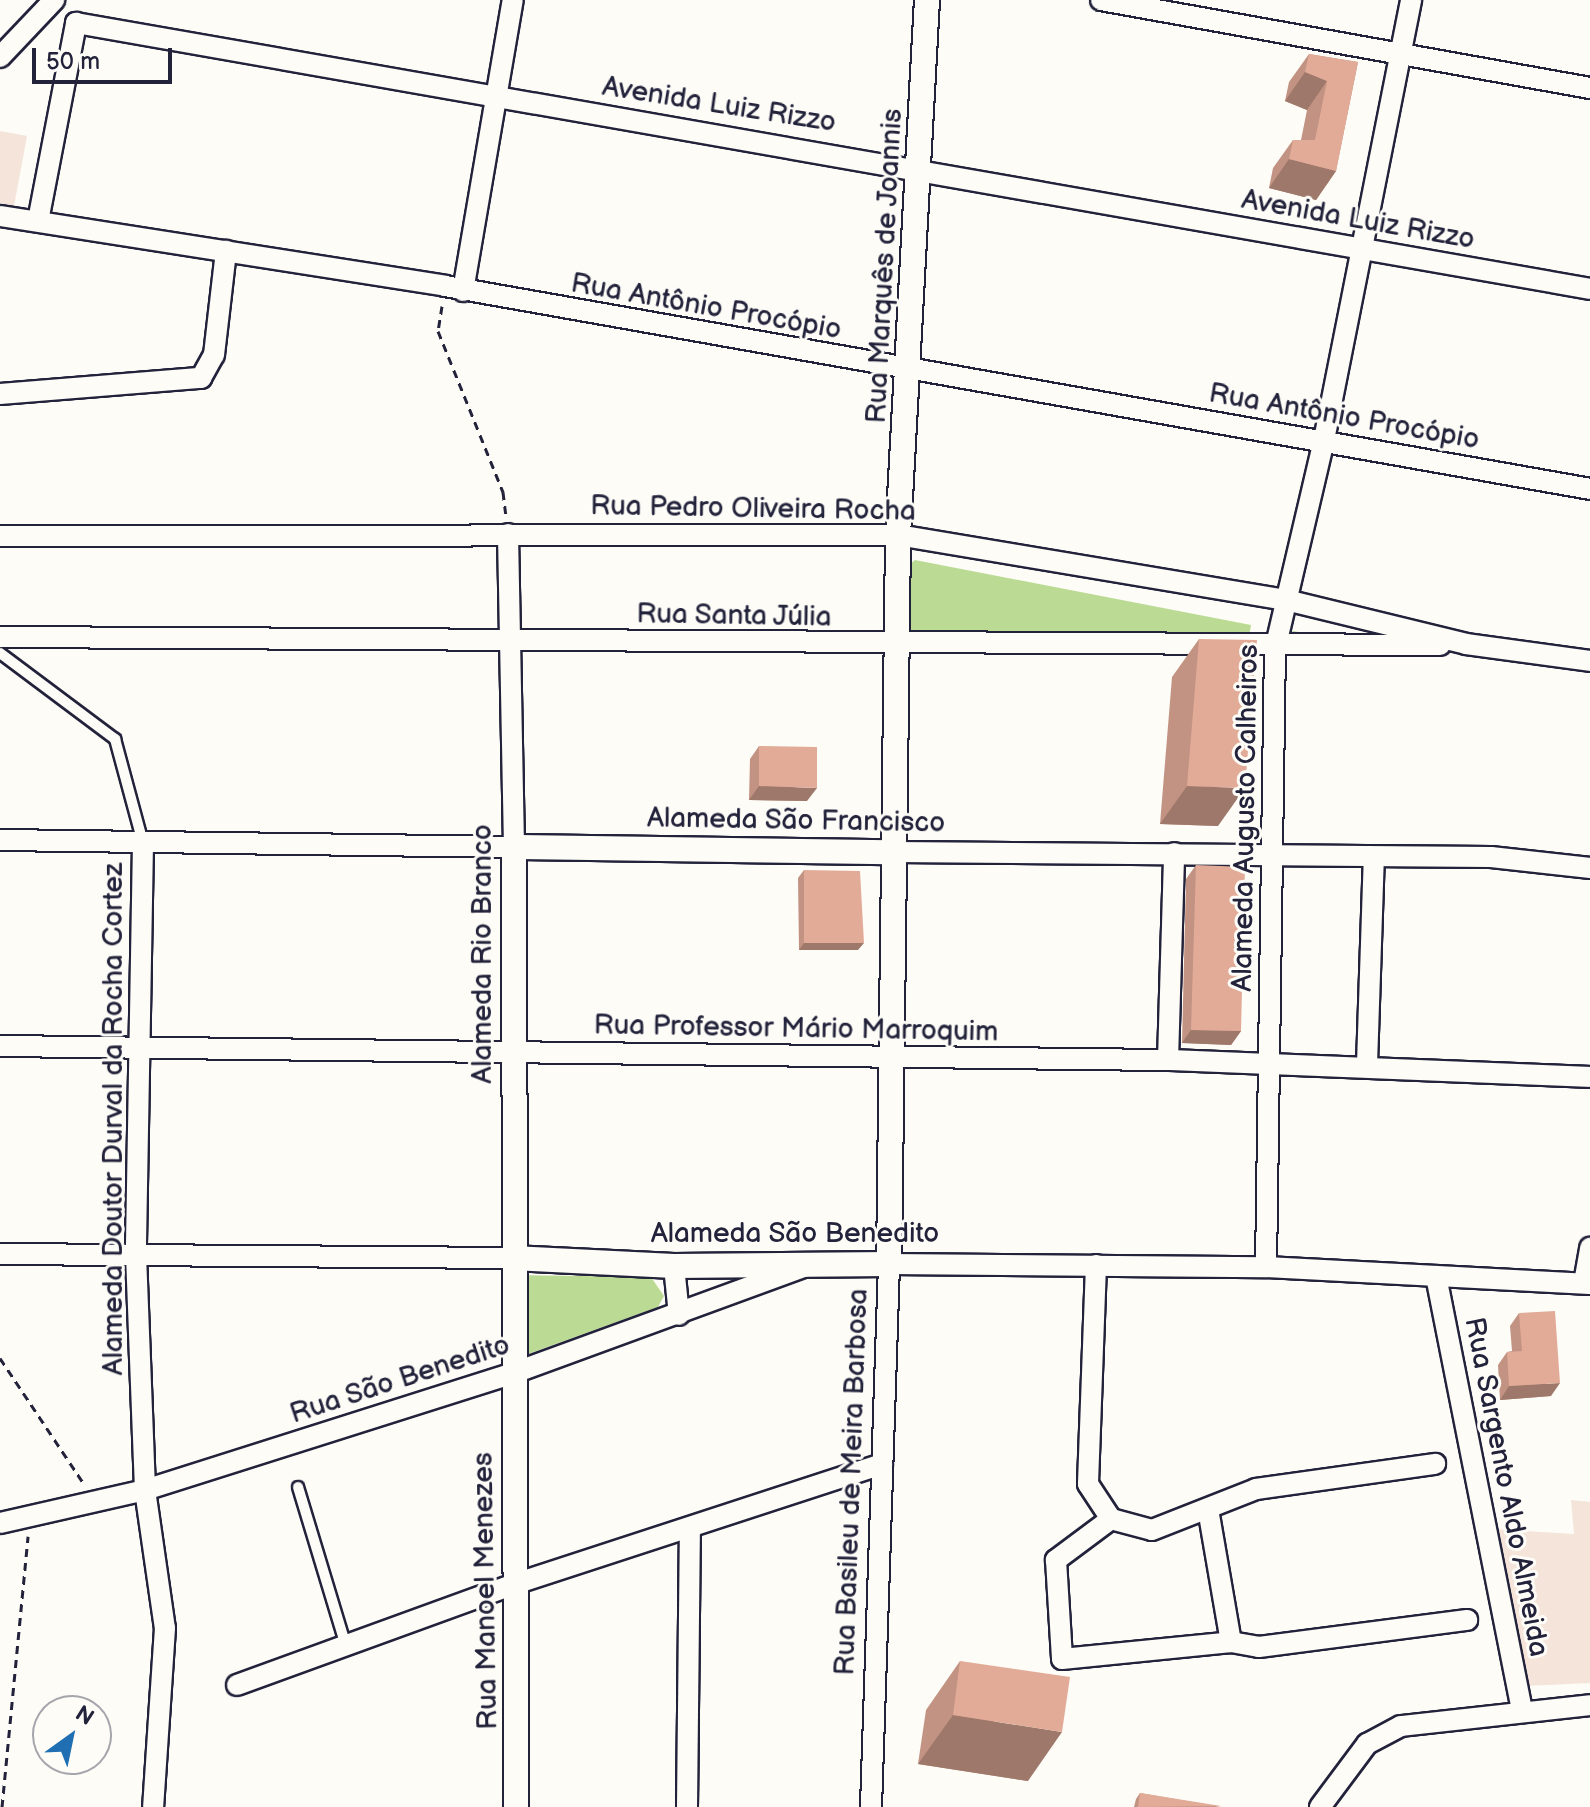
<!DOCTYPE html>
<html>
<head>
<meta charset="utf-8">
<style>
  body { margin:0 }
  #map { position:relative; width:1590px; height:1807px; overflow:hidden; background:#fdfcf7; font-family:"Balsamiq Sans",sans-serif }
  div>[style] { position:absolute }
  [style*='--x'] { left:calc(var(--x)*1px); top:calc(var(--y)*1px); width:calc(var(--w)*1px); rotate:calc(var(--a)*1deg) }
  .built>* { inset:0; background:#f5e4da }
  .green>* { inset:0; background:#bbdb94 }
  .path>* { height:3px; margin-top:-1.5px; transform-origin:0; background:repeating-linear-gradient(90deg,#22223b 0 8px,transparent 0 14px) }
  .roads { filter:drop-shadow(2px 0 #22223b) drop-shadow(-2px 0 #22223b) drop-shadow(0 2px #22223b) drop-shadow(0 -2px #22223b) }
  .service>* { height:10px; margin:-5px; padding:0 5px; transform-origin:5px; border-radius:5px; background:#fdfcf7 }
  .minor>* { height:20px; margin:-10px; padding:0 10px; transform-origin:10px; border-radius:10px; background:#fdfcf7 }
  .tertiary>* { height:24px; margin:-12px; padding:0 12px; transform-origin:12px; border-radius:12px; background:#fdfcf7 }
  .wall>* { inset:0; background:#c29383 }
  .shaded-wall>* { inset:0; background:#9e786a }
  .building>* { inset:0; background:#e2ab98 }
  span { translate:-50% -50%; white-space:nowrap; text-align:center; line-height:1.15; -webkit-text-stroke:6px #fdfcf7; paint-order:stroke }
  .street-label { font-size:28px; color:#22223b }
  .north { position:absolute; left:32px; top:1695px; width:80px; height:80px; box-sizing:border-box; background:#fdfcf7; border:2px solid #a5a5ac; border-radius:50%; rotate:33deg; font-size:22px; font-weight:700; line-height:32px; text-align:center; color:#22223b }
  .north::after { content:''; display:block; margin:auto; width:28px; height:36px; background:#1f6fb2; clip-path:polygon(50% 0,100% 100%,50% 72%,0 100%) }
  .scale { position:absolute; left:32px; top:48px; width:140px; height:36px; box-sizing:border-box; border:4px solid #22223b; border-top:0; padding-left:10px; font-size:24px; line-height:28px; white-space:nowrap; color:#22223b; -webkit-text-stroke:6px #fdfcf7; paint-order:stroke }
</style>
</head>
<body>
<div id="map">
  <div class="built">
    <i style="clip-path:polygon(0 131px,27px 136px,14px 206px,0 203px)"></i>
    <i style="clip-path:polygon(1571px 1500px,1590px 1502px,1590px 1683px,1522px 1686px,1493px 1529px,1574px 1534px)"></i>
  </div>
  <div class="green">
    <i style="clip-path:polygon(915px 560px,1251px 625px,1246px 655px,906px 637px,905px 568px)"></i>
    <i style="clip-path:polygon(1293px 631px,1383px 646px,1387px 653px,1292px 656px,1287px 635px)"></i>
    <i style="clip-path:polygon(506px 1275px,651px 1277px,664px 1296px,658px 1307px,514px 1359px)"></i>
  </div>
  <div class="path">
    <i style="--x:442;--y:306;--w:25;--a:99"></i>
    <i style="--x:438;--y:331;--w:174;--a:68"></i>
    <i style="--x:503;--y:492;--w:25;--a:83"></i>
    <i style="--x:0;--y:1358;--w:151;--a:56.3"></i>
    <i style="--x:2;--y:1807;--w:272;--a:-84.5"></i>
  </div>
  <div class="roads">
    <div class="service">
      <i style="--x:0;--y:653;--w:144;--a:36.8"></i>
      <i style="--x:115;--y:739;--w:108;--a:74.9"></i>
      <i style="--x:298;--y:1487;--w:166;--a:73.2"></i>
    </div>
    <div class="minor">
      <i style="--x:1101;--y:0;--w:497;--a:10.2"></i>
      <i style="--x:0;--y:57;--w:79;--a:-46.5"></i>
      <i style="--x:0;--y:216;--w:450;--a:8.9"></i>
      <i style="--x:445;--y:286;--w:1163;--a:10.05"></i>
      <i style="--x:38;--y:221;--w:202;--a:-79.1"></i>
      <i style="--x:76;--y:23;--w:1537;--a:9.96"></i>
      <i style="--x:463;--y:291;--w:295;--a:-80.3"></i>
      <i style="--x:0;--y:394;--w:202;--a:-4.6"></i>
      <i style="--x:201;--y:378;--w:26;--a:-61"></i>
      <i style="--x:214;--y:355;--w:105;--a:-83.4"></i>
      <i style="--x:0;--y:536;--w:898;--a:-0.06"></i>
      <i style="--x:898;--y:535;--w:393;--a:9.5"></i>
      <i style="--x:1286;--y:600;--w:185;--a:13.7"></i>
      <i style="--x:1466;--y:644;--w:125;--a:7.8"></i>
      <i style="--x:0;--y:637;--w:1440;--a:0.32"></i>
      <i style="--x:0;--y:840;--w:514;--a:0.78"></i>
      <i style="--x:514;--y:847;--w:313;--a:-91.1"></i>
      <i style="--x:143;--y:843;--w:412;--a:91"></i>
      <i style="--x:136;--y:1255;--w:235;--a:87.8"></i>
      <i style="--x:145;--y:1490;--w:139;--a:81.8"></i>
      <i style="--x:165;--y:1628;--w:179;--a:93.8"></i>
      <i style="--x:895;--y:852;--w:596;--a:0.48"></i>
      <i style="--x:1491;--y:857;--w:100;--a:6.3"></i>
      <i style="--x:0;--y:1046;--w:1168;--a:0.69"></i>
      <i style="--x:1168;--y:1060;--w:422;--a:2.3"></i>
      <i style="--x:1168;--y:1060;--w:207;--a:-88.3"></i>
      <i style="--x:1367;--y:1064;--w:207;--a:-88.1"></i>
      <i style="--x:0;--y:1254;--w:512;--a:0.45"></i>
      <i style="--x:1096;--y:1265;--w:219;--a:92.1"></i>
      <i style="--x:1088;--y:1484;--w:42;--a:56.7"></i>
      <i style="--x:1111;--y:1519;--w:42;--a:15"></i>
      <i style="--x:1152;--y:1530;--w:112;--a:-21.5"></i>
      <i style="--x:1256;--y:1489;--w:181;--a:-8"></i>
      <i style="--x:674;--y:1266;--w:49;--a:84.2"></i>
      <i style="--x:1266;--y:1267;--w:618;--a:-89.17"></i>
      <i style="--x:1275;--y:649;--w:215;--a:-76.8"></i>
      <i style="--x:1324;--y:440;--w:449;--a:-78.8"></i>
      <i style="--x:1436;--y:1276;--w:442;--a:78.8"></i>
      <i style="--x:1584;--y:1283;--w:36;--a:-80"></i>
      <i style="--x:1208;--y:1509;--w:135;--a:80.2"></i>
      <i style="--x:1111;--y:1519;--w:69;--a:143.3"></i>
      <i style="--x:1056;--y:1560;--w:99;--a:86.5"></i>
      <i style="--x:1062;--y:1659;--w:170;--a:-5.7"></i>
      <i style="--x:1231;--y:1642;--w:28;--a:10"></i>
      <i style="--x:1259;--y:1647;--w:210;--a:-7.4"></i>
      <i style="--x:0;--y:1523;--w:149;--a:-12.8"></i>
      <i style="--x:145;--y:1490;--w:384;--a:-17.6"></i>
      <i style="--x:511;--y:1374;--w:312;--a:-20.1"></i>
      <i style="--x:237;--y:1685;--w:296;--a:-20"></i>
      <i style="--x:515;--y:1584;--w:386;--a:-18.1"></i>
      <i style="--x:687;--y:1807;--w:279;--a:-89.4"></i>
      <i style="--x:871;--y:1807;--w:543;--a:-88.1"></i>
      <i style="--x:889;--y:1264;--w:377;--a:0.5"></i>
      <i style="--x:1266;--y:1267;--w:324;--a:3"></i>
      <i style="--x:1320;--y:1807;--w:79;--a:-53.3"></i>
      <i style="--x:1367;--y:1744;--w:38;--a:-28"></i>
      <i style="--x:1401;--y:1726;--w:190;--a:-6.3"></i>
    </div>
    <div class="tertiary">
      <i style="--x:512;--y:1258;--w:162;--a:2.8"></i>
      <i style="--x:674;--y:1266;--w:215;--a:-0.5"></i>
      <i style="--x:889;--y:1264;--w:729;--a:-89.29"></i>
      <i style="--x:898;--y:535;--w:536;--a:-86.9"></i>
      <i style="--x:516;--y:1807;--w:960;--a:-90.12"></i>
      <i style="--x:514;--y:847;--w:381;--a:0.8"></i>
    </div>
  </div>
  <div class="wall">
    <i style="clip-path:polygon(1309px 54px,1358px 62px,1336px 171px,1316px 200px,1269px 188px,1273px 168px,1293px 140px,1301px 140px,1307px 110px,1285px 101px,1289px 82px)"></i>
    <i style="clip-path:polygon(1199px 639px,1218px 826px,1160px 824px,1172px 677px)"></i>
    <i style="clip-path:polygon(759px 746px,807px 801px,749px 800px,750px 759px)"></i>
    <i style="clip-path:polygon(1196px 865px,1241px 1031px,1231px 1045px,1182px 1043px,1186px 879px)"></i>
    <i style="clip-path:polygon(804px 870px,858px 950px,799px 950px,798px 878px)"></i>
    <i style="clip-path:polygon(1519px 1313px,1551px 1396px,1500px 1400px,1498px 1365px,1507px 1352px,1512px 1351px,1510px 1326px)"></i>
    <i style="clip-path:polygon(960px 1661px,1028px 1781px,918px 1764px,926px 1710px)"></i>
    <i style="clip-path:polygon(1140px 1793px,1221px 1807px,1134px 1807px,1136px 1799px)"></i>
  </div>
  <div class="shaded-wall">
    <i style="clip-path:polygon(1305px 72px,1327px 81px,1307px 110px,1285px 101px)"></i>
    <i style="clip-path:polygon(1289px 159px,1336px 171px,1316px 200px,1269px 188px)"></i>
    <i style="clip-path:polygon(759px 786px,817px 788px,807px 801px,749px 800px)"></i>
    <i style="clip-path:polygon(1187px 786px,1245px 788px,1218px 826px,1160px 824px)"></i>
    <i style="clip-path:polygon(804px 943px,864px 943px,858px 950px,799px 950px)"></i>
    <i style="clip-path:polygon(1191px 1030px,1241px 1031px,1231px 1045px,1182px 1043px)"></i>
    <i style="clip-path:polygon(1560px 1383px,1551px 1396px,1500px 1400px,1509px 1386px)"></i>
    <i style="clip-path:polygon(953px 1715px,1062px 1732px,1028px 1781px,918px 1764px)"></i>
  </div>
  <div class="building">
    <i style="clip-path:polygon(1309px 54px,1358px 62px,1336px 171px,1289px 159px,1293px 140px,1315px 140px,1327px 81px,1305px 72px)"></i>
    <i style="clip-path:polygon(1199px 639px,1257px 640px,1245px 788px,1187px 786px)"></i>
    <i style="clip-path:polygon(759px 746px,817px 747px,817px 788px,759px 786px)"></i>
    <i style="clip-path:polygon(1196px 865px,1245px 867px,1241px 1031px,1191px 1030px)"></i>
    <i style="clip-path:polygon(804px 870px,860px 871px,864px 943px,804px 943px)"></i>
    <i style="clip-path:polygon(1555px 1311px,1560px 1383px,1509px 1386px,1507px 1352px,1522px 1351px,1519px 1313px)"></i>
    <i style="clip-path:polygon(960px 1661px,1070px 1677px,1062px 1732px,953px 1715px)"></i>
    <i style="clip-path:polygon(1140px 1793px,1221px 1806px,1138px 1807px)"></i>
  </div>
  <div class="street-label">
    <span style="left:719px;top:105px;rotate:9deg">Avenida Luiz Rizzo</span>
    <span style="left:1358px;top:220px;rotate:10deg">Avenida Luiz Rizzo</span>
    <span style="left:885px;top:266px;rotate:-87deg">Rua Marquês de Joannis</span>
    <span style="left:706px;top:307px;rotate:10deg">Rua Antônio Procópio</span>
    <span style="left:1344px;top:417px;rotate:10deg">Rua Antônio Procópio</span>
    <span style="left:753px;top:509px;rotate:1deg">Rua Pedro Oliveira Rocha</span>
    <span style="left:734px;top:616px;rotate:1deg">Rua Santa Júlia</span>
    <span style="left:1246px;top:818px;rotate:-89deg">Alameda Augusto Calheiros</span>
    <span style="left:796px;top:821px;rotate:1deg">Alameda São Francisco</span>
    <span style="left:483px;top:954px;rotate:-90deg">Alameda Rio Branco</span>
    <span style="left:796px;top:1029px;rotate:1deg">Rua Professor Mário Marroquim</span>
    <span style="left:114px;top:1119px;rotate:-90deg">Alameda Doutor Durval da Rocha Cortez</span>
    <span style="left:795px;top:1234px">Alameda São Benedito</span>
    <span style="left:400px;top:1380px;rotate:-18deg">Rua São Benedito</span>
    <span style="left:852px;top:1482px;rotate:-88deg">Rua Basileu de Meira Barbosa</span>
    <span style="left:1506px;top:1487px;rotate:79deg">Rua Sargento Aldo Almeida</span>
    <span style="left:486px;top:1591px;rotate:-91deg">Rua Manoel Menezes</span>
  </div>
  <div class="north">N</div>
  <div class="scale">50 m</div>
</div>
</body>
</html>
